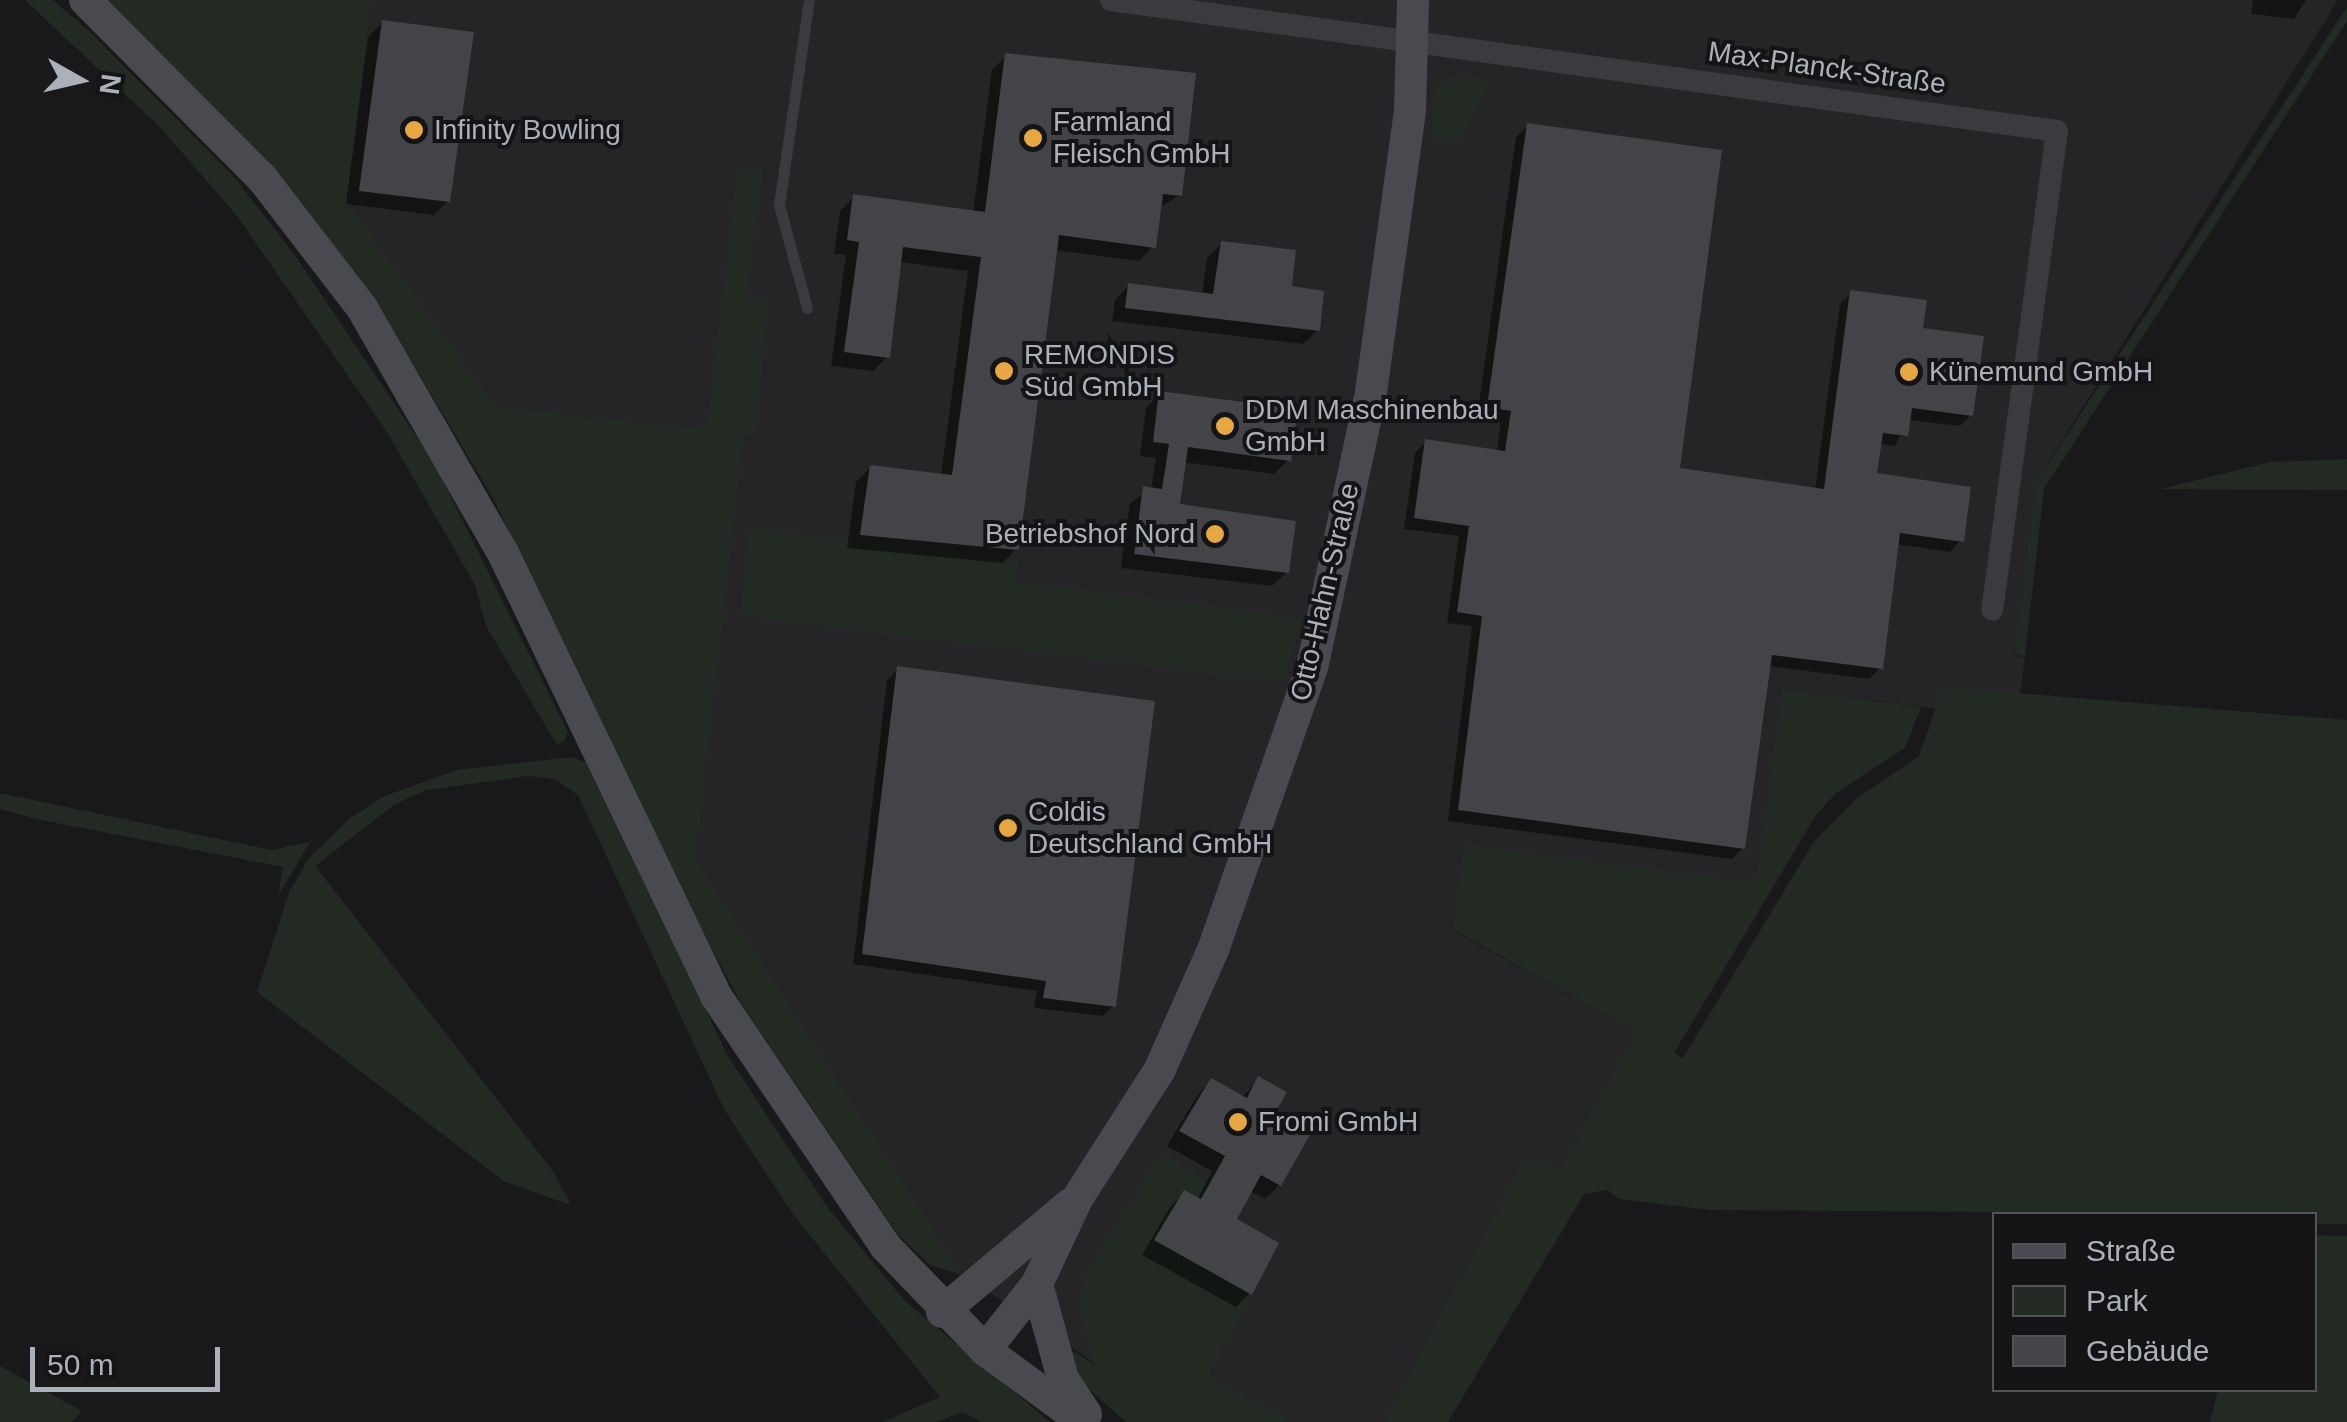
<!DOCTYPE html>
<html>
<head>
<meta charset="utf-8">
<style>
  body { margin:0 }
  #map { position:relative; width:2347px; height:1422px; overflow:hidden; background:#19191b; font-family:Arial,sans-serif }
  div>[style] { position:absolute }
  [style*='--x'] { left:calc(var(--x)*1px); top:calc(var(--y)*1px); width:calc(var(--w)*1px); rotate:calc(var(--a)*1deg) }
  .built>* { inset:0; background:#252527 }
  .green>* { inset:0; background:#232a23 }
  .shadow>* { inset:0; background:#0007 }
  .building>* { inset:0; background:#434447 }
  .lane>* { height:11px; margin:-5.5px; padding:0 5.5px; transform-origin:5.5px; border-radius:5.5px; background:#3a3b3f }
  .street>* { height:22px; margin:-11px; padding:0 11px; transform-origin:11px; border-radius:11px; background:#3a3b3f }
  .secondary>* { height:32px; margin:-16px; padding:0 16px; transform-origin:16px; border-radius:16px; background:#484a4f }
  .dots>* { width:28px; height:28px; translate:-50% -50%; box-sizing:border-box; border:5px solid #141416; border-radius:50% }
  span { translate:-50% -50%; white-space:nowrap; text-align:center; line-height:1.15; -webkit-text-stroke:8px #141416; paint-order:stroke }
  .street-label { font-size:28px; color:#acb1b9 }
  .poi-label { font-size:28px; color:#acb1b9 }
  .left { translate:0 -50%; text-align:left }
  .right { translate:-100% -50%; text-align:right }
  .legend { position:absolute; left:1992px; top:1212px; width:325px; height:180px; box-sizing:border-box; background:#141416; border:2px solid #515357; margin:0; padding:12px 18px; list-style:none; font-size:30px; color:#acb1b9 }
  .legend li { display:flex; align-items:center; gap:20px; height:50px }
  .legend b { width:50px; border:2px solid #515357 }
  .north { position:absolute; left:30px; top:30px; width:100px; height:100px; -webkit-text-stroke:8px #141416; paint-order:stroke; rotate:98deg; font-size:28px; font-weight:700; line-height:40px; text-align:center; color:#acb1b9 }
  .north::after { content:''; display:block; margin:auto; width:35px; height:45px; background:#acb1b9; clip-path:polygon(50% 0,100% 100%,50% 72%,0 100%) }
  .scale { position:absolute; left:30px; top:1347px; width:190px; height:45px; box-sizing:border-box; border:5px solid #acb1b9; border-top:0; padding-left:12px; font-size:30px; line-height:35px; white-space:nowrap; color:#acb1b9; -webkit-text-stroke:8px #141416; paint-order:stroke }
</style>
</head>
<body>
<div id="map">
  <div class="built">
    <i style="clip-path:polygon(372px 0,2338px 0,2036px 482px,2014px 656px,2025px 657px,2020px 695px,1943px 687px,1939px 709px,1784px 688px,1757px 883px,1454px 931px,1636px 1032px,1560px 1171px,1525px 1157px,1383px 1422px,1183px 1422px,963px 1275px,696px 859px,742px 433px,494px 406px,347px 201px)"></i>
  </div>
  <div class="green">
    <i style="clip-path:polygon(25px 0,53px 0,88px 30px,235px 178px,296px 257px,434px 463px,568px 732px,565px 740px,557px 745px,486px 626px,475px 585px,387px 432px,237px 216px,160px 127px)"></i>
    <i style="clip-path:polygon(103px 0,372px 0,347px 201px,495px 406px,707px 429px,738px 166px,763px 170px,746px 298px,767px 302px,756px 434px,743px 433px,696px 859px,963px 1275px,930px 1265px,899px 1236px,742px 1005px,681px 892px,493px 498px,410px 359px,259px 155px)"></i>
    <i style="clip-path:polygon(2347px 7px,2347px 21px,2044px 489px,2025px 656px,2014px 655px,2036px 482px)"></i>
    <i style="clip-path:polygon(1475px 77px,1488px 84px,1460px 142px,1431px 138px,1435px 91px,1451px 78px)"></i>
    <i style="clip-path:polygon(2347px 459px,2347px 490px,2161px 489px,2270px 462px)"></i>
    <i style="clip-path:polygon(749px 527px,1018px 562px,1016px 582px,1301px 618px,1284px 682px,741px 616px)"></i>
    <i style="clip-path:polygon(1943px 687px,2347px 720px,2347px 1224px,2315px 1224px,2314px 1214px,1711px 1210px,1619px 1199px,1607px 1190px,1584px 1194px,1448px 1422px,1383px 1422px,1525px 1157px,1560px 1170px,1636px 1032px,1454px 930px,1464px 845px,1756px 883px,1783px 688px,1921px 707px,1905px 748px,1836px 793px,1816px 815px,1674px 1053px,1683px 1058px,1815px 840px,1856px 799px,1919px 756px)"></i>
    <i style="clip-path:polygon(572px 757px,586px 763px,729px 1058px,828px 1208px,904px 1300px,1050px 1422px,981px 1422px,963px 1412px,936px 1422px,883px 1422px,940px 1397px,792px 1213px,724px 1109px,578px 795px,555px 779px,527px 776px,427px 790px,395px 804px,315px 866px,553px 1171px,571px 1205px,505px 1182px,257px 992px,289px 893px,309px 858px,350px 818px,385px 796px,457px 770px)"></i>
    <i style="clip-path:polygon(0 793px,272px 850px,310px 842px,278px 896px,283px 867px,41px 820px,0 809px)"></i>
    <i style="clip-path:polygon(1162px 1152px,1210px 1183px,1205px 1202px,1184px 1190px,1155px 1240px,1252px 1295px,1208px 1376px,1292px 1422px,1126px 1422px,1089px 1389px,1053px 1339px,1094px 1364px,1079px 1309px,1086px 1273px)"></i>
    <i style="clip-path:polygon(2315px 1235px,2347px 1236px,2347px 1422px,2210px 1422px,2218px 1390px,2314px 1390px)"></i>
    <i style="clip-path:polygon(0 1366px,82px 1411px,71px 1422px,0 1422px)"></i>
  </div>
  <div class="shadow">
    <i style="clip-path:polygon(2253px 0,2306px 0,2294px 19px,2251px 14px)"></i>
    <i style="clip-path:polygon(382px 23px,448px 201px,434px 215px,346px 204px,368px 37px)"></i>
    <i style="clip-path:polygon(1006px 56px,1180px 195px,1159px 208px,1153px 246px,1139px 261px,1054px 250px,1017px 548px,1003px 563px,847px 548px,856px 482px,871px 467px,941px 476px,968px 271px,899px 262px,887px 357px,873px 371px,831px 366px,846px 255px,834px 254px,840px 211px,854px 197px,973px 213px,992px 70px)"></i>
    <i style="clip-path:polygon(1528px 126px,1677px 470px,1815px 490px,1840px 304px,1851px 293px,1920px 330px,1971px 415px,1960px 426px,1908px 420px,1895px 446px,1879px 444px,1875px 476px,1961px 540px,1950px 552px,1896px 544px,1880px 668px,1869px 679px,1768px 666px,1743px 848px,1732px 859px,1448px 821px,1472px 626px,1447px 623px,1459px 536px,1404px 529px,1415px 453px,1426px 442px,1497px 452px,1501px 421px,1477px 418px,1516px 137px)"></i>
    <i style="clip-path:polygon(1222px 243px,1289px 288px,1318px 330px,1303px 344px,1112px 321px,1115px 300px,1129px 285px,1202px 295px,1207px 258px)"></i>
    <i style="clip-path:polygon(1160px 393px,1288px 460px,1274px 474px,1183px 462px,1178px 506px,1287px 572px,1272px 586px,1121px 568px,1130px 503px,1151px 489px,1156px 458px,1140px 456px,1146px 408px)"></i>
    <i style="clip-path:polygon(898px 669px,1113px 1006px,1103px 1016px,1034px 1008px,1037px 991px,853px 964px,887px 680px)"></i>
    <i style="clip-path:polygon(1259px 1079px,1272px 1114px,1279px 1185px,1265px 1199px,1250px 1191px,1233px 1220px,1250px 1293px,1236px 1307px,1142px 1255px,1170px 1207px,1184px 1193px,1197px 1200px,1212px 1171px,1167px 1146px,1197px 1096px,1211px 1081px,1242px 1098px)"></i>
  </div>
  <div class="building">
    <i style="clip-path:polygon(382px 20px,474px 32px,450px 202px,359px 191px)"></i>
    <i style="clip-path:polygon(1005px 53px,1196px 73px,1182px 196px,1163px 194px,1156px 248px,1059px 235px,1019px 550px,860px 535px,870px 465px,952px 475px,981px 257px,903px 247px,890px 358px,844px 352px,859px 242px,847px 240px,853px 194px,985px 212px)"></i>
    <i style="clip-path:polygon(1527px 123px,1722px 150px,1680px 468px,1824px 489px,1850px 290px,1927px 300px,1923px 328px,1984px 336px,1973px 416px,1912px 408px,1908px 436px,1883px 433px,1877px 473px,1971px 487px,1964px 542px,1900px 533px,1883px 669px,1772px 655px,1745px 849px,1458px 810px,1482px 616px,1457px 612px,1469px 526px,1414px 518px,1425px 439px,1505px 451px,1511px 411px,1487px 407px)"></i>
    <i style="clip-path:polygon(1221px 241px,1296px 250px,1292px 286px,1324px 291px,1320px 331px,1125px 308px,1128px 283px,1213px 294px)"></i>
    <i style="clip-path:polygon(1159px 391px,1298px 409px,1291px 461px,1188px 447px,1180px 504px,1296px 521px,1289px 573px,1134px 554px,1143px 486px,1162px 489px,1169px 444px,1153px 442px)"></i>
    <i style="clip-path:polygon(897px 666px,1155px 701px,1116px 1007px,1043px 998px,1046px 981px,862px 954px)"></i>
    <i style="clip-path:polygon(1258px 1076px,1287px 1092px,1275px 1113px,1311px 1133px,1281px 1186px,1261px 1175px,1237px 1219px,1279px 1243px,1252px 1295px,1154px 1240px,1184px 1190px,1201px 1199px,1225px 1156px,1179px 1131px,1211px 1078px,1247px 1098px)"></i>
  </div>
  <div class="lane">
    <i style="--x:807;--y:308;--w:107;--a:-105.2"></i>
    <i style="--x:779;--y:205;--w:207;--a:-81.7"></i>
  </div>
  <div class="street">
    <i style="--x:1111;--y:0;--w:955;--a:7.88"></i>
    <i style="--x:2057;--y:131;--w:483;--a:97.7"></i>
  </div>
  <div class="secondary">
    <i style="--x:85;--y:0;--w:251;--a:45.2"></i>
    <i style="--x:262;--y:178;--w:164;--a:52.4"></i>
    <i style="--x:362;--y:308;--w:283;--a:60.1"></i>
    <i style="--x:503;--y:553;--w:492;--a:64.3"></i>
    <i style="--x:716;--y:996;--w:302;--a:55.9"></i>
    <i style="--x:885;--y:1246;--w:144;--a:46.1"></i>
    <i style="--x:985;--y:1350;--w:122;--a:36.3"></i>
    <i style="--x:1037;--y:1284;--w:98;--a:74.7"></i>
    <i style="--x:1063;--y:1379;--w:42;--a:56.7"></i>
    <i style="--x:942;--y:1312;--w:166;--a:-40.1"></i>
    <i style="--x:985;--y:1350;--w:84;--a:-51.8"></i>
    <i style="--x:1037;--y:1284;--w:94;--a:-64.8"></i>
    <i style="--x:1077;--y:1199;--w:154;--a:-57.4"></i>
    <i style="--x:1160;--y:1069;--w:130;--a:-66"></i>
    <i style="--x:1213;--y:950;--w:299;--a:-70.7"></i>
    <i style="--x:1312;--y:668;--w:282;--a:-77.9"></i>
    <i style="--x:1371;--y:392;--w:285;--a:-82.1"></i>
    <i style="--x:1410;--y:110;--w:110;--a:-88.4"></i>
  </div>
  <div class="dots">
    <i style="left:414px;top:130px;background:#e7a744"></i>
    <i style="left:1033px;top:138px;background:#e7a744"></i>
    <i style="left:1004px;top:371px;background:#e7a744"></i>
    <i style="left:1909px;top:372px;background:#e7a744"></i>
    <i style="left:1225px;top:426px;background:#e7a744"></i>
    <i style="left:1215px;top:534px;background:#e7a744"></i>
    <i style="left:1008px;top:828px;background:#e7a744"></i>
    <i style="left:1238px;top:1122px;background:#e7a744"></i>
  </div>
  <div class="street-label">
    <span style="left:1827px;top:68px;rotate:8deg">Max-Planck-Straße</span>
    <span style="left:1325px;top:592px;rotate:-77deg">Otto-Hahn-Straße</span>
  </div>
  <div class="poi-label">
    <span class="left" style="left:1053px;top:138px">Farmland<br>Fleisch GmbH</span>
    <span class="left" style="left:434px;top:130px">Infinity Bowling</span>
    <span class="left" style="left:1024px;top:371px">REMONDIS<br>Süd GmbH</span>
    <span class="left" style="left:1929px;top:372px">Künemund GmbH</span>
    <span class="left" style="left:1245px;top:426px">DDM Maschinenbau<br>GmbH</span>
    <span class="right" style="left:1195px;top:534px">Betriebshof Nord</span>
    <span class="left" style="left:1028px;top:828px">Coldis<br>Deutschland GmbH</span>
    <span class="left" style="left:1258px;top:1122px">Fromi GmbH</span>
  </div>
  <ul class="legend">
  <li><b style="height:12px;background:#484a4f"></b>Straße</li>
  <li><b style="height:28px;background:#232a23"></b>Park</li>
  <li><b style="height:28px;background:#434447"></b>Gebäude</li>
  </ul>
  <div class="north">N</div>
  <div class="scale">50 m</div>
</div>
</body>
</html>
